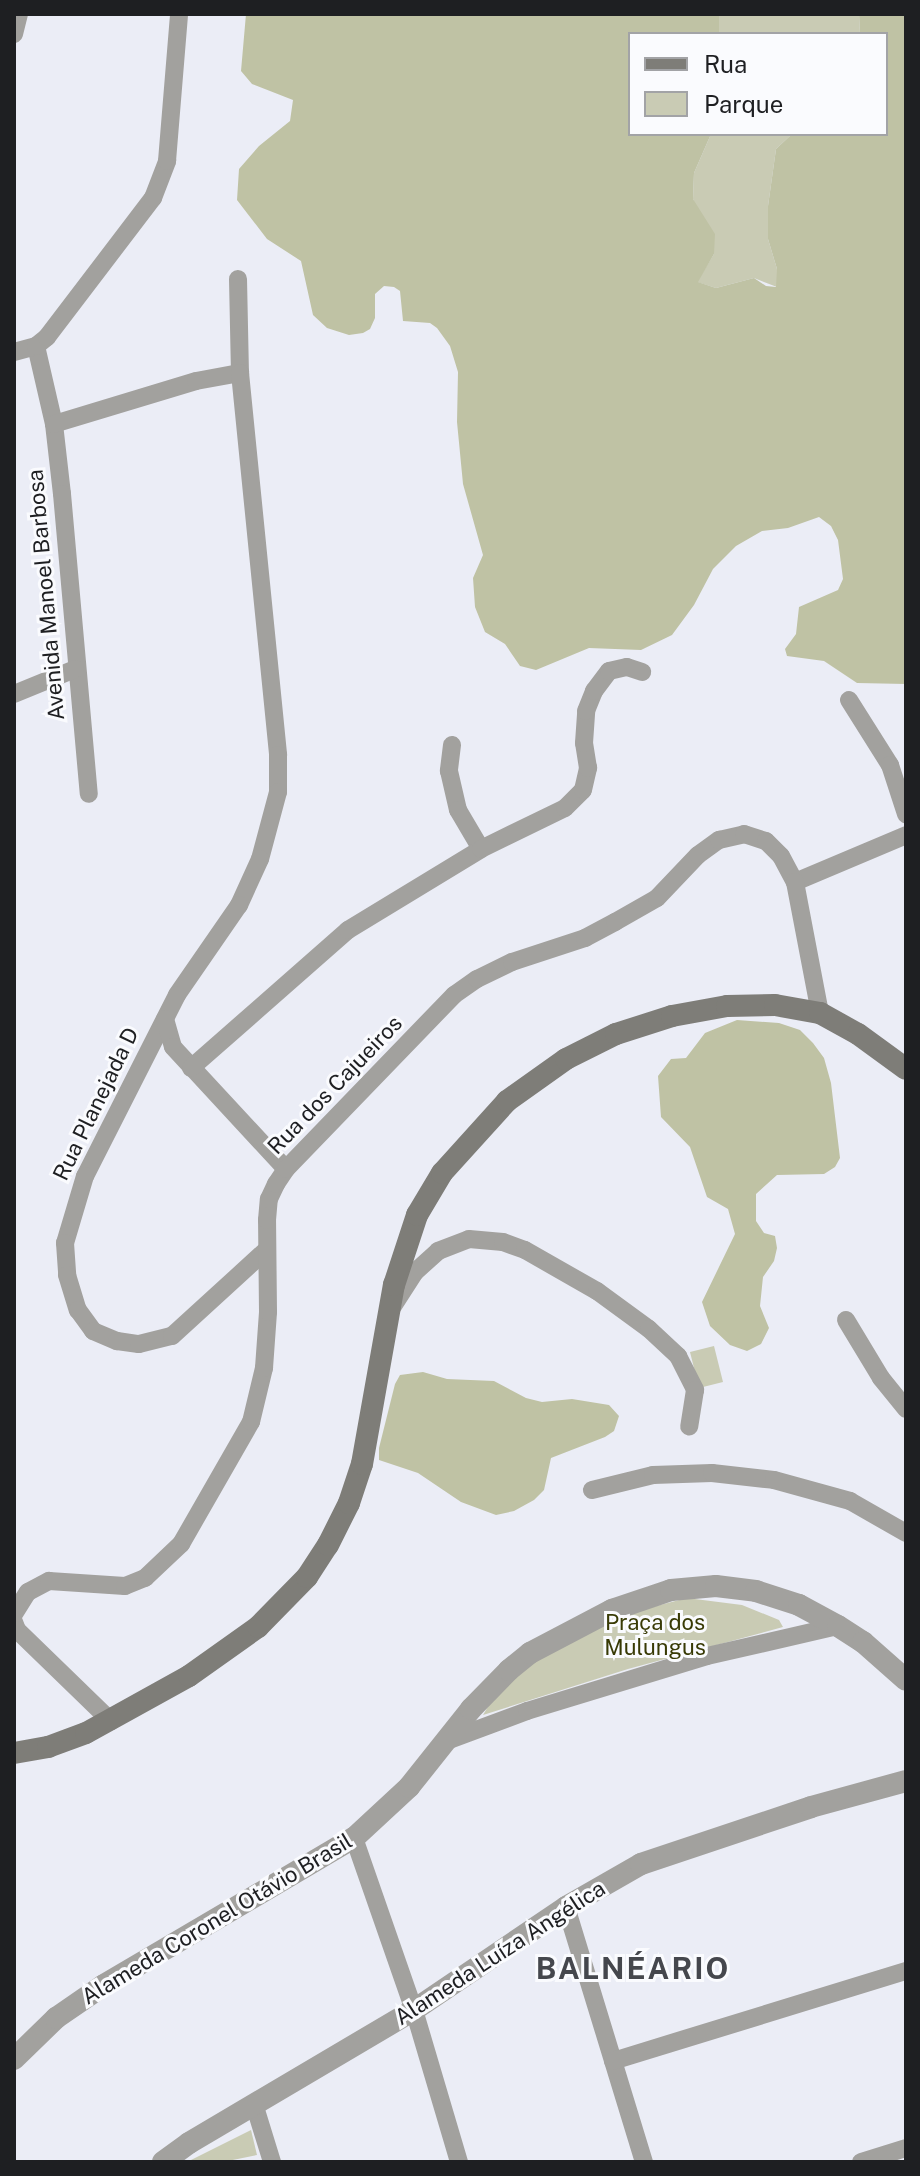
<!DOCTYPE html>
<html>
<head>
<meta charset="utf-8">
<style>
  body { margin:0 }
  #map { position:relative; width:920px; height:2176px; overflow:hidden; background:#ebedf6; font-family:"Public Sans",sans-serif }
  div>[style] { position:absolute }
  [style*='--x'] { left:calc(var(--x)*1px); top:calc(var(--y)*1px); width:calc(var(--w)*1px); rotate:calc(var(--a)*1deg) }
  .green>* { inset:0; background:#c9cbb4 }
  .forest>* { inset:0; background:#bfc2a4 }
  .minor>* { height:18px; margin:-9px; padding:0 9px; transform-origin:9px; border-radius:9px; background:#a2a19e }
  .tertiary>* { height:22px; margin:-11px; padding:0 11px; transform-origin:11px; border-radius:11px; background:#a2a19e }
  .secondary>* { height:22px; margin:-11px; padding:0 11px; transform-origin:11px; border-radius:11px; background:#7e7d78 }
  span { translate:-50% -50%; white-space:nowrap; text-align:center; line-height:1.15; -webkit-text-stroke:6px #fafbfe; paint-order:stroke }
  .street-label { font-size:22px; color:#1e1f22 }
  .park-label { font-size:22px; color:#383a05 }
  .district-label { font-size:30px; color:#45474d; font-weight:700; letter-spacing:2px }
  .frame { position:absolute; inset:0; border:16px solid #1e1f22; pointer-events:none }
  .legend { position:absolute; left:628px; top:32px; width:260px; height:104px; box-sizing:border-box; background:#fafbfe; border:2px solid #a2a3a6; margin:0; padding:10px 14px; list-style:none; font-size:24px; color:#1e1f22 }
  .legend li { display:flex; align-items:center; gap:16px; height:40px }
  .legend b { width:40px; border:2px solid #a2a3a6 }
</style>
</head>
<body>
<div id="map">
  <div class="green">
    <i style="clip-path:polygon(719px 14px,859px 14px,860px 34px,719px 34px)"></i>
    <i style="clip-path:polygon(711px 134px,792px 134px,776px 149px,768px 206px,768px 239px,777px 269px,777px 287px,754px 278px,716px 288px,697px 282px,714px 254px,693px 199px,694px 173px)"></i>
    <i style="clip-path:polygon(714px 1346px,723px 1382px,699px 1388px,690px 1352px)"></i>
    <i style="clip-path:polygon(687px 1598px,742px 1605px,779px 1620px,783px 1627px,628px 1669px,483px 1715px,492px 1700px,535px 1659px,614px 1617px)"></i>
    <i style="clip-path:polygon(251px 2130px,257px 2155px,223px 2162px,187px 2162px)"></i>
  </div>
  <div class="forest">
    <i style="clip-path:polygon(246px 14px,719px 14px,719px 34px,630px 34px,630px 134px,711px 134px,694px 173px,693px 199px,715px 234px,714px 254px,698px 282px,716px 288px,754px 278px,766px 286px,776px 287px,777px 269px,768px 239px,768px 206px,776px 149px,792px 134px,886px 134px,886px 34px,860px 34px,859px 14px,906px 14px,906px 684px,857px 683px,824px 661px,787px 656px,785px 649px,796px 634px,799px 607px,838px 590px,843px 579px,838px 540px,831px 526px,819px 517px,788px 528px,762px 531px,736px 546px,713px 569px,694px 605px,672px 635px,641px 650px,589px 648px,536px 670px,520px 666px,505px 644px,485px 632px,475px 607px,473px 578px,483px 555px,463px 484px,457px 422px,458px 372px,450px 346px,437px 328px,430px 323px,403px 321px,400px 291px,394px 287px,384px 286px,375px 294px,375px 318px,370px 329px,363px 333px,349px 335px,327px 328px,313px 315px,301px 261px,267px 239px,237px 200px,239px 169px,259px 146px,290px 121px,293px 100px,252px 84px,241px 71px)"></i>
    <i style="clip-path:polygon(737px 1020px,779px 1023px,800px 1030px,813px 1043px,824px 1058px,831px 1083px,840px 1158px,835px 1167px,824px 1174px,777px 1175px,756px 1194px,756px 1221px,764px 1233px,775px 1236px,777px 1248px,774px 1261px,763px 1277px,760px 1306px,769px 1328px,761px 1344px,747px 1351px,730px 1345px,710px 1326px,702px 1302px,735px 1234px,728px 1209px,707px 1197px,690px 1147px,661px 1117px,658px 1076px,671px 1059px,686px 1058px,705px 1033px)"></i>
    <i style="clip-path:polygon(423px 1372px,447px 1379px,494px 1381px,526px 1398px,542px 1402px,572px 1399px,609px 1405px,619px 1416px,614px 1431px,605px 1437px,551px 1458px,544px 1490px,534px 1500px,514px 1511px,496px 1515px,461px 1502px,418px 1473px,379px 1460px,379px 1448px,395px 1384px,400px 1375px)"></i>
  </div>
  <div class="minor">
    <i style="--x:14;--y:34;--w:21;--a:-76"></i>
    <i style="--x:238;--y:279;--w:94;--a:88.8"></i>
    <i style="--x:36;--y:346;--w:80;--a:77"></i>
    <i style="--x:54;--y:424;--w:70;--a:83.5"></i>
    <i style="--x:62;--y:494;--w:301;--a:84.9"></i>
    <i style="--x:14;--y:352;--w:23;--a:-15"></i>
    <i style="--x:36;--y:346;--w:14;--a:-39"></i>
    <i style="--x:47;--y:337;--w:175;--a:-52.7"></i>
    <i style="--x:153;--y:198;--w:40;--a:-69"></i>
    <i style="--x:167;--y:161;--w:147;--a:-85.3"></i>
    <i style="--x:54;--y:424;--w:148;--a:-16.8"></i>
    <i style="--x:196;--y:381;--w:45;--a:-10.3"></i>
    <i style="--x:240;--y:373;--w:384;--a:84.3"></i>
    <i style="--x:278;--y:755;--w:37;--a:90"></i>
    <i style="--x:278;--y:792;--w:69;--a:105"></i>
    <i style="--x:260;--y:859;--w:51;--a:114.5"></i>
    <i style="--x:239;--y:905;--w:109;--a:124.6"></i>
    <i style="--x:177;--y:995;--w:203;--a:116.9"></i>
    <i style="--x:85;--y:1176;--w:70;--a:106.6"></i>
    <i style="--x:65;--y:1243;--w:32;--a:86"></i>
    <i style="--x:67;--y:1275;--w:37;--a:73"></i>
    <i style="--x:78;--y:1310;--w:26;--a:54"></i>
    <i style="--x:93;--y:1331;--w:26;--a:23"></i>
    <i style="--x:117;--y:1341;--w:22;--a:8"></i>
    <i style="--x:139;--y:1344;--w:34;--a:-14"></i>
    <i style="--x:172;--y:1336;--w:126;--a:-42.4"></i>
    <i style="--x:14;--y:694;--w:66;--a:-22.3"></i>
    <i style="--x:849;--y:700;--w:77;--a:57.8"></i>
    <i style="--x:890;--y:765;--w:52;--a:71.9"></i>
    <i style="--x:452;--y:745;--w:26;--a:97"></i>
    <i style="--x:449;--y:771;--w:40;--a:77"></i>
    <i style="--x:458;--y:810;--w:45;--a:59.5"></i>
    <i style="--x:795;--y:882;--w:121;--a:-22.9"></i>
    <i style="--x:165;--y:1019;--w:29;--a:74"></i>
    <i style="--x:173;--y:1047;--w:166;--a:47.2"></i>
    <i style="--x:191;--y:1068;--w:209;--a:-41.3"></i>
    <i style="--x:348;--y:930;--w:156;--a:-31.3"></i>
    <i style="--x:481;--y:849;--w:93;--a:-26"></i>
    <i style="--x:565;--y:808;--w:25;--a:-45"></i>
    <i style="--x:583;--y:790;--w:23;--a:-77"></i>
    <i style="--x:588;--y:768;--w:25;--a:-99"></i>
    <i style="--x:584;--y:743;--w:32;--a:-86"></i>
    <i style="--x:586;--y:711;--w:22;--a:-68"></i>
    <i style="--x:594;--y:691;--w:25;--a:-53"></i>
    <i style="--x:609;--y:671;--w:18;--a:-13"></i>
    <i style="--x:627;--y:667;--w:16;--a:18"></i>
    <i style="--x:393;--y:1306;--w:40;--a:-57.1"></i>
    <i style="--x:415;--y:1272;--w:31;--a:-42"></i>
    <i style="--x:438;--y:1251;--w:33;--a:-21"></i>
    <i style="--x:469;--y:1239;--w:34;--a:5"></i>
    <i style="--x:503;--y:1242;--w:23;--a:20"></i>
    <i style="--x:525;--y:1250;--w:83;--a:29.7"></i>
    <i style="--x:597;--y:1291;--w:64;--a:36.2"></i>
    <i style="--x:649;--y:1329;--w:40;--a:43"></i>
    <i style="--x:678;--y:1356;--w:38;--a:63"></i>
    <i style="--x:695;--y:1390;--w:37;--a:99"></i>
    <i style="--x:846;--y:1320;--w:68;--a:58.9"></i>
    <i style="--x:881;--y:1378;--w:40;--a:51"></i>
    <i style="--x:592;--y:1490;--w:63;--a:-13.8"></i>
    <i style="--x:653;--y:1475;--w:59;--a:-1.9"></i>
    <i style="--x:712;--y:1473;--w:62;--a:6.4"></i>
    <i style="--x:774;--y:1480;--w:79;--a:15.4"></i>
    <i style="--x:850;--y:1501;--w:64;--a:29.7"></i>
    <i style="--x:14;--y:1614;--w:26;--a:-58"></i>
    <i style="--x:28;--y:1592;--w:24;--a:-28"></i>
    <i style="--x:49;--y:1581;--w:76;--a:3.8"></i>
    <i style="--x:125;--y:1586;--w:22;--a:-22"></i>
    <i style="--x:145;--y:1578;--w:50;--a:-43.4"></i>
    <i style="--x:181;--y:1544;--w:141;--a:-60.2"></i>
    <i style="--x:251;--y:1422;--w:56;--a:-76.5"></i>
    <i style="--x:264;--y:1368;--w:56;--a:-85.9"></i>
    <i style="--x:268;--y:1312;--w:92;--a:-90.6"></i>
    <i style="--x:267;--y:1220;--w:21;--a:-85"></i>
    <i style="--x:269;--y:1199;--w:17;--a:-65"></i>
    <i style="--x:276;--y:1184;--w:18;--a:-56"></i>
    <i style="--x:286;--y:1169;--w:242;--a:-46"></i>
    <i style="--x:454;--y:995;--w:28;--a:-35"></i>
    <i style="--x:477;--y:979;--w:39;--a:-26"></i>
    <i style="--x:512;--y:962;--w:77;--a:-18.2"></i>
    <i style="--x:585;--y:938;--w:34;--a:-28"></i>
    <i style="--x:615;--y:922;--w:48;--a:-29.7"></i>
    <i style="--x:657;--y:898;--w:59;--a:-46.4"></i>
    <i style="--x:698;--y:855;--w:26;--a:-36"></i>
    <i style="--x:719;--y:840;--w:26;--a:-13"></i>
    <i style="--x:744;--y:834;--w:23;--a:18"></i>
    <i style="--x:766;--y:841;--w:21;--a:45"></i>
    <i style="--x:781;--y:856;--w:30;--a:62"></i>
    <i style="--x:795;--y:882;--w:133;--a:79.2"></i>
    <i style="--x:14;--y:1622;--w:9;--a:69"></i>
    <i style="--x:17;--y:1630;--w:131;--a:44.1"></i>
    <i style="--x:449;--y:1740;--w:83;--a:-20.4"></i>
    <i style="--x:527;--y:1711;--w:188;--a:-17"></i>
    <i style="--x:707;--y:1656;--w:134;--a:-12.9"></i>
    <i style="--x:354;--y:1838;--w:182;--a:70.8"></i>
    <i style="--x:414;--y:2010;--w:159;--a:73.5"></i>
    <i style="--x:566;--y:1907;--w:267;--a:73"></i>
    <i style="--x:613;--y:2061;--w:307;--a:-17.1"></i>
    <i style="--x:255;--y:2107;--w:58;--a:72.8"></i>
    <i style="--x:861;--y:2162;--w:47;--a:-17.3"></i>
  </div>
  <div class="tertiary">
    <i style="--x:14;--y:2059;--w:59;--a:-44.3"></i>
    <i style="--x:56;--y:2018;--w:58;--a:-34.5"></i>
    <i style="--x:104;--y:1985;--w:290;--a:-30.5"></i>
    <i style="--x:354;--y:1838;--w:75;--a:-42.8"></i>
    <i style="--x:409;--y:1787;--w:100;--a:-51.5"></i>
    <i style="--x:471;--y:1709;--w:54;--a:-45.7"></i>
    <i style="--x:509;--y:1670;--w:27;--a:-39"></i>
    <i style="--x:530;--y:1653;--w:93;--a:-27.7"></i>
    <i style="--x:612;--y:1610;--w:62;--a:-18.7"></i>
    <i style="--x:671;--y:1590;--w:45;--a:-5.1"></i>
    <i style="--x:716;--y:1586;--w:40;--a:7.1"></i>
    <i style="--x:756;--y:1591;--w:45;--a:18"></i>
    <i style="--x:799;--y:1605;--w:44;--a:28.3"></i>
    <i style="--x:838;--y:1626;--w:30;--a:33"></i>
    <i style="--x:863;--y:1642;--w:57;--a:41.5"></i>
    <i style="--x:163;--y:2162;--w:32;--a:-36"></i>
    <i style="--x:189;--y:2143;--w:261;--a:-30.6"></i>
    <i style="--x:414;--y:2010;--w:184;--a:-34.1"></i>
    <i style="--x:566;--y:1907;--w:86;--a:-29.8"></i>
    <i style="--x:641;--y:1864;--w:179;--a:-18.5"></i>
    <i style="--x:811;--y:1807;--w:98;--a:-15.3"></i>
  </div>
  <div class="secondary">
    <i style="--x:14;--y:1753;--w:35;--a:-10"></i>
    <i style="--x:48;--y:1747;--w:40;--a:-20.2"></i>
    <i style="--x:86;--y:1733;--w:118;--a:-29"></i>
    <i style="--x:189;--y:1676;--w:85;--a:-35.4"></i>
    <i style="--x:258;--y:1627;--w:70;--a:-45.6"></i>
    <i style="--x:307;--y:1577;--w:38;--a:-57"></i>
    <i style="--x:328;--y:1545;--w:47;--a:-63.4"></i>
    <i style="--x:349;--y:1503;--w:41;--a:-71.6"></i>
    <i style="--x:362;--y:1464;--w:182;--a:-79.9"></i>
    <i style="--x:394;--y:1285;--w:74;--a:-71.8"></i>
    <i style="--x:417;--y:1215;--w:49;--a:-59.2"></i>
    <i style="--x:442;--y:1173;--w:97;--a:-47.9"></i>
    <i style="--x:507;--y:1101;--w:72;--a:-35.4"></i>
    <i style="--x:566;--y:1059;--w:56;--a:-26.6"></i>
    <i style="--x:616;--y:1034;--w:59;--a:-17.8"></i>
    <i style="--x:672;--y:1016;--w:56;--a:-10.3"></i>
    <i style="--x:727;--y:1006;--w:48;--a:-1.2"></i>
    <i style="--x:775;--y:1005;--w:46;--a:10.1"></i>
    <i style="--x:820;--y:1013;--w:43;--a:28.9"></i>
    <i style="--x:858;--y:1034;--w:59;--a:36.1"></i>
  </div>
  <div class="street-label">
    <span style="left:46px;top:595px;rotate:-95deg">Avenida Manoel Barbosa</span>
    <span style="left:335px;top:1085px;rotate:-46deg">Rua dos Cajueiros</span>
    <span style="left:96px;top:1104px;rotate:-64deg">Rua Planejada D</span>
    <span style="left:217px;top:1919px;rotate:-31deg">Alameda Coronel Otávio Brasil</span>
    <span style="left:500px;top:1953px;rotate:-33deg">Alameda Luíza Angélica</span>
  </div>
  <div class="park-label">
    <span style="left:655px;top:1635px">Praça dos<br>Mulungus</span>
  </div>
  <div class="district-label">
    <span style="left:633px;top:1968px">BALNÉARIO</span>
  </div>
  <div class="frame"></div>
  <ul class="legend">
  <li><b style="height:10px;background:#7e7d78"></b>Rua</li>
  <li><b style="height:22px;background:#c9cbb4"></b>Parque</li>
  </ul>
</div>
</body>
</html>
